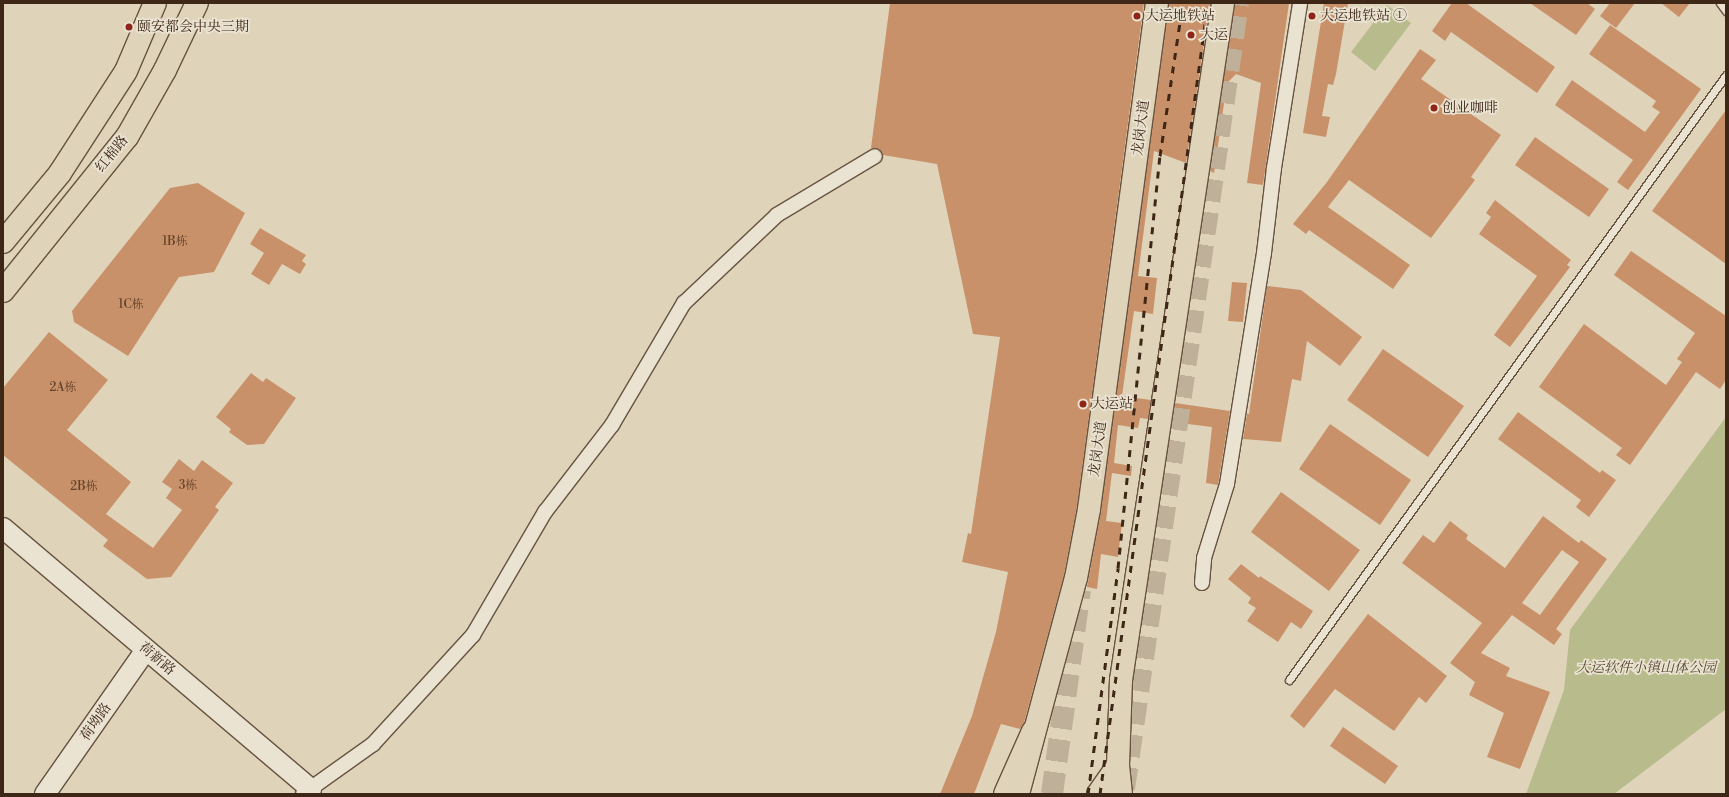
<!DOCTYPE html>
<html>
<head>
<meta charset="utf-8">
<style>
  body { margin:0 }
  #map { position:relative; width:1729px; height:797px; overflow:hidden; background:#dfd4ba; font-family:"Libre Bodoni","Noto Serif SC",serif }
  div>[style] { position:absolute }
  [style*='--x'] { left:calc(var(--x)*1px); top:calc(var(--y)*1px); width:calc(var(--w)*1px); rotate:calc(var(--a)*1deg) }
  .green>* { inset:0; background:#b8bb8b }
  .building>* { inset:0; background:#c99169 }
  .highway-tunnel>* { height:22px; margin-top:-11px; transform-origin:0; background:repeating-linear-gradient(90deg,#bfb199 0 22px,transparent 0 33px) }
  .roads { filter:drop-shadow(1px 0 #675240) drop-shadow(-1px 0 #675240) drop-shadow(0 1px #675240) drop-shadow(0 -1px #675240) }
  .lane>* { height:7px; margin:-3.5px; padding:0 3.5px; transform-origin:3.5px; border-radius:3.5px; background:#eae3d2 }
  .street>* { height:14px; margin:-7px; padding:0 7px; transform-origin:7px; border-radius:7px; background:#eae3d2 }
  .secondary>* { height:20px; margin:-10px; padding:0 10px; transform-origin:10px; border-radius:10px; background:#eae3d2 }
  .primary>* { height:22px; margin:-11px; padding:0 11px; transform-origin:11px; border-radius:11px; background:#dfd4ba }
  .highway>* { height:22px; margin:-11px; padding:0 11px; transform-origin:11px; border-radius:11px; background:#dfd4ba }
  .rail>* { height:3px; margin-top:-1.5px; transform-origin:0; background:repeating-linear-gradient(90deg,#3f2717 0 7px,transparent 0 14px) }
  .dots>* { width:11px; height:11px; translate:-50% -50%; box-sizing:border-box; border:2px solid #eae3d2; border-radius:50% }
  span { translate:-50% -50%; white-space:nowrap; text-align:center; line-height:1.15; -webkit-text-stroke:3.5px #eae3d2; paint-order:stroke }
  .number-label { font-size:12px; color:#62422c }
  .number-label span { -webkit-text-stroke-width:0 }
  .poi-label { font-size:14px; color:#3f2717 }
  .left { translate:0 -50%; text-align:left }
  .street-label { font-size:14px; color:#3f2717 }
  .park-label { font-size:14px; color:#57452e; font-style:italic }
  .frame { position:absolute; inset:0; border:4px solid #3f2717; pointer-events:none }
</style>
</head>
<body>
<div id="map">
  <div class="green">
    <i style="clip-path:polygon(1387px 5px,1411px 23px,1375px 71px,1351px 52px)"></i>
    <i style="clip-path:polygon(1726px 417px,1726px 709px,1614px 794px,1526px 794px,1564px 690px,1570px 630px)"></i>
  </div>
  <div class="building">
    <i style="clip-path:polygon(890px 3px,1144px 3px,1077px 507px,1064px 575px,1024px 723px,1020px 729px,1001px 724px,974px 794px,940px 794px,972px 716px,996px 632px,1008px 572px,962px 562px,968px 533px,971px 534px,1000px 337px,973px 334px,937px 164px,883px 155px,879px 149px,871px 148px)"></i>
    <i style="clip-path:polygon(1169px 3px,1210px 3px,1186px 163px,1154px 151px,1138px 276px,1157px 278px,1153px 314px,1134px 311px,1122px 396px,1151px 400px,1148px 419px,1140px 418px,1138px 428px,1118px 425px,1114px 463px,1132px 466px,1131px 476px,1112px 473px,1106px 521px,1122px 523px,1118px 557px,1101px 554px,1097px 589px,1087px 587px,1101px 511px)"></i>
    <i style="clip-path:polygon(1235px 3px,1289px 3px,1263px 185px,1247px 183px,1261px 83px,1236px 74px,1227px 83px,1214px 173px,1210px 171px)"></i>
    <i style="clip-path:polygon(1324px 3px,1348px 3px,1336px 74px,1333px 85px,1328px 84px,1322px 116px,1330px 117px,1326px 137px,1303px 133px)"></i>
    <i style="clip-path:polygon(1452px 3px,1466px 3px,1555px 67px,1537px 93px,1451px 32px,1445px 41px,1432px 31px)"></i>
    <i style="clip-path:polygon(1530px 3px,1587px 3px,1595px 9px,1576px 35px)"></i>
    <i style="clip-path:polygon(1610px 3px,1635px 3px,1616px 28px,1600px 16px)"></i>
    <i style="clip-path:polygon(1661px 3px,1690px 3px,1679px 17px)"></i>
    <i style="clip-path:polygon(1610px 25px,1701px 89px,1628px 190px,1617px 182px,1633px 160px,1555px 105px,1572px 80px,1645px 132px,1660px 112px,1652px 107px,1656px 101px,1589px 54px)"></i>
    <i style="clip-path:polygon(1420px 49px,1436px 60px,1421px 79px,1501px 135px,1471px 177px,1475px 180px,1431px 238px,1349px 180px,1328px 207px,1410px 265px,1393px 289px,1309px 230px,1306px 234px,1293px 224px,1327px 182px)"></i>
    <i style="clip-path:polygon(1726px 110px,1726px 264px,1652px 211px)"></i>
    <i style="clip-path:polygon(1535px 137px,1609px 189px,1589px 217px,1515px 165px)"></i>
    <i style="clip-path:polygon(198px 183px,245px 213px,214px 272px,179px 277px,128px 356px,74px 322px,72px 311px,170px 188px)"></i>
    <i style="clip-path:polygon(1495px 200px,1571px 260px,1567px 265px,1570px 267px,1510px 347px,1494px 335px,1537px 276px,1479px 234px,1491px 217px,1486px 213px)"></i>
    <i style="clip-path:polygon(260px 228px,306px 255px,302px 261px,306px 264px,300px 274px,282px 264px,269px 285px,251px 274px,264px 253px,250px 244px)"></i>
    <i style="clip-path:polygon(1631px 251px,1726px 316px,1726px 380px,1720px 389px,1696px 372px,1630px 465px,1616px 455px,1622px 448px,1539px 387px,1584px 324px,1666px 385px,1682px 362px,1677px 359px,1695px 333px,1614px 275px)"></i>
    <i style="clip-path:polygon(1232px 282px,1247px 283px,1243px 322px,1228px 321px)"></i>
    <i style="clip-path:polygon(1267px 286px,1301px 290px,1362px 337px,1340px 366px,1307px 341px,1301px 381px,1292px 379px,1281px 442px,1243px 439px,1247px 414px,1249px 414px)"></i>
    <i style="clip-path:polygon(49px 332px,108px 380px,67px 430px,131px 482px,106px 514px,153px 548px,182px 510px,166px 498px,172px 489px,162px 482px,179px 459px,194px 471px,202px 460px,233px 483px,215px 507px,219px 510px,171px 577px,147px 579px,103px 546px,108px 540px,3px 455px,3px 388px)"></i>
    <i style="clip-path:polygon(1383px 349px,1464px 406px,1428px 457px,1347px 400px)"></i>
    <i style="clip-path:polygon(251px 373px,263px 382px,266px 378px,296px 398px,264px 444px,247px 445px,229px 432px,231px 429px,216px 417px)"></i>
    <i style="clip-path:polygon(1175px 403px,1230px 411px,1218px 485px,1206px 483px,1212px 427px,1172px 422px)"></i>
    <i style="clip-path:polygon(1518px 412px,1600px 473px,1602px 470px,1616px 480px,1589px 517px,1576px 507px,1581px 500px,1498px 439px)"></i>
    <i style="clip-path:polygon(1330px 424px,1411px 480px,1380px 525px,1299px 469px)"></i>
    <i style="clip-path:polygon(1281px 492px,1360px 550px,1329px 591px,1251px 532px)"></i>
    <i style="clip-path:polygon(evenodd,1543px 516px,1579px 543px,1581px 540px,1607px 559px,1556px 629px,1562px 634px,1554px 645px,1512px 615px,1481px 653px,1510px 668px,1506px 676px,1550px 692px,1520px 769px,1487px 757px,1504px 713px,1469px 695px,1475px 682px,1450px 663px,1482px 623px,1402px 563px,1423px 535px,1434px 543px,1450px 521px,1468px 535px,1466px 539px,1505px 568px,1543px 516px,1562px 550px,1579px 562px,1540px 615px,1522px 603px,1562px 550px)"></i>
    <i style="clip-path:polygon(1241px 564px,1259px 578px,1260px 576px,1313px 611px,1301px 629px,1291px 622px,1278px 642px,1247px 621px,1256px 608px,1248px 603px,1251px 598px,1228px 579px)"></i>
    <i style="clip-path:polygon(1368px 614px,1447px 676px,1426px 703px,1419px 697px,1394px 731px,1335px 689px,1304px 728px,1290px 716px)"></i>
    <i style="clip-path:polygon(1343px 727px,1398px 766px,1385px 784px,1330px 746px)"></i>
  </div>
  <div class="highway-tunnel">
    <i style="--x:1124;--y:789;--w:794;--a:-81.75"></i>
    <i style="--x:1052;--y:794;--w:206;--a:-82.2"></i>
  </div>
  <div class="roads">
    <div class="lane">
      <i style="--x:1720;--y:3;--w:10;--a:53"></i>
      <i style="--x:1289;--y:680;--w:746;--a:-54.16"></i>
    </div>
    <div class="street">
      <i style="--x:1202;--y:583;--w:25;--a:-85"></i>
      <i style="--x:1204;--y:558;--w:77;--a:-72.7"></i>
      <i style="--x:1227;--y:484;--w:234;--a:-80.9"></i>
      <i style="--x:1264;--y:253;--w:86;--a:-83.3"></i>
      <i style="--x:1274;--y:168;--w:167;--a:-81"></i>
      <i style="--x:303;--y:794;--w:86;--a:-35.5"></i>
      <i style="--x:373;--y:744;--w:148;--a:-47.5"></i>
      <i style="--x:473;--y:635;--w:143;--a:-59.7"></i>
      <i style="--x:545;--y:512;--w:110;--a:-52.4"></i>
      <i style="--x:612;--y:425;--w:142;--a:-59.5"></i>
      <i style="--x:684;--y:303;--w:128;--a:-43.4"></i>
      <i style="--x:777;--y:215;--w:114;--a:-31"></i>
    </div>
    <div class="secondary">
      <i style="--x:3;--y:528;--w:404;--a:40.3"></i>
      <i style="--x:45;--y:794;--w:176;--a:-55"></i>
    </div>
    <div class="primary">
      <i style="--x:3;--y:242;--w:89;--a:-50.4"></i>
      <i style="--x:60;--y:173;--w:121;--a:-57.1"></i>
      <i style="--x:126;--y:71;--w:74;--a:-66.9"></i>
      <i style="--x:3;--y:291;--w:198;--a:-51.2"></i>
      <i style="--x:127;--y:137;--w:77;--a:-60.4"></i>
      <i style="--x:165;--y:70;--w:74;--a:-64.5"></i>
      <i style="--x:1018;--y:794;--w:224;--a:-75"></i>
      <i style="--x:1076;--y:578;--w:70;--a:-79.3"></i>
      <i style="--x:1089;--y:509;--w:511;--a:-82.35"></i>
      <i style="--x:1098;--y:794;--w:35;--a:-55"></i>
      <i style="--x:1121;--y:794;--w:29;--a:-96"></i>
      <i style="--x:1118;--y:765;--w:85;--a:-88"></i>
      <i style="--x:1121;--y:680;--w:685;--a:-81.43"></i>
    </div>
    <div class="highway">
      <i style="--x:1005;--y:794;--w:69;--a:-66"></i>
    </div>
  </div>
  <div class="rail">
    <i style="--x:1088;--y:794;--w:228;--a:-82.4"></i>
    <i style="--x:1118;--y:568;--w:414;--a:-84.2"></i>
    <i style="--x:1160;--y:156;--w:155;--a:-81.5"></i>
    <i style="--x:1100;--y:794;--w:798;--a:-82.23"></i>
  </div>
  <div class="dots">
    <i style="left:1137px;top:16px;background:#8f2418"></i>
    <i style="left:1312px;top:16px;background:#8f2418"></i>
    <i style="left:129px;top:27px;background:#8f2418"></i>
    <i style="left:1191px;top:35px;background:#8f2418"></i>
    <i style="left:1434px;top:108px;background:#8f2418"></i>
    <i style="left:1083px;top:404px;background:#8f2418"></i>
  </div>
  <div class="number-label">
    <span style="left:175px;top:242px">1B栋</span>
    <span style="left:131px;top:305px">1C栋</span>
    <span style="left:63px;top:388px">2A栋</span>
    <span style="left:188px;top:486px">3栋</span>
    <span style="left:84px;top:487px">2B栋</span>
  </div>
  <div class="poi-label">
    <span class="left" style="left:1145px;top:16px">大运地铁站</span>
    <span class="left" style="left:1320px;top:16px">大运地铁站 ①</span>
    <span class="left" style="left:137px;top:27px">颐安都会中央三期</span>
    <span class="left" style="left:1200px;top:35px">大运</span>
    <span class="left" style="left:1442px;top:108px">创业咖啡</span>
    <span class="left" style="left:1091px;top:404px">大运站</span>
  </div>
  <div class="street-label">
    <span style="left:1141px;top:128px;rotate:-83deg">龙岗大道</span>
    <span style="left:112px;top:154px;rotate:-51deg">红棉路</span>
    <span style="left:1098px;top:449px;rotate:-82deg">龙岗大道</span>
    <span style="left:157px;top:659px;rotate:40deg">荷新路</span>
    <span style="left:96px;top:722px;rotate:-55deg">荷坳路</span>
  </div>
  <div class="park-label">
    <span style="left:1646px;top:668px">大运软件小镇山体公园</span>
  </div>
  <div class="frame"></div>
</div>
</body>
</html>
